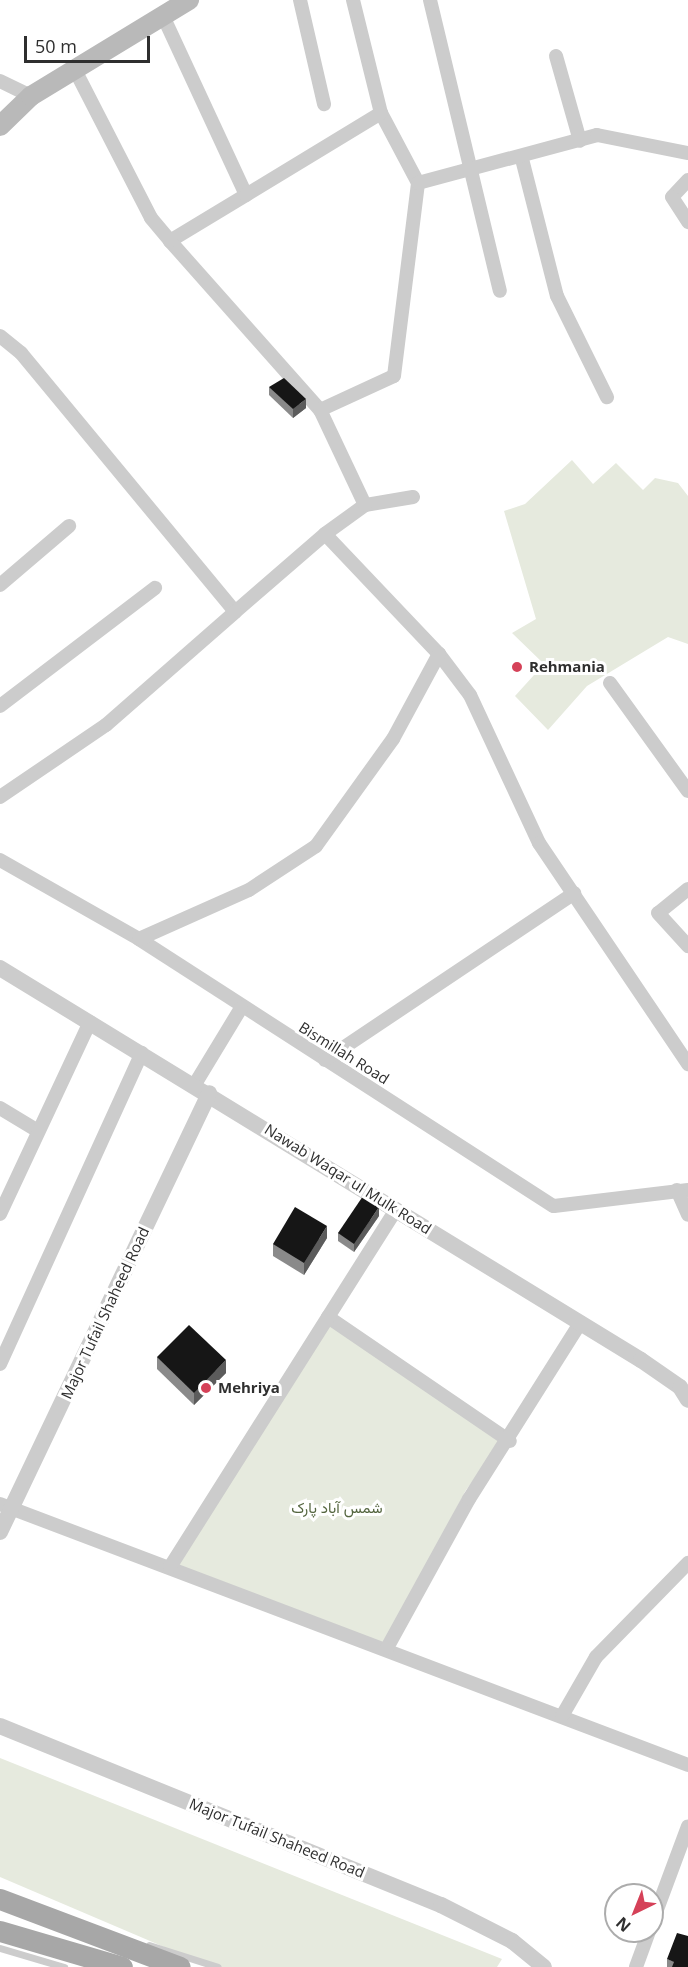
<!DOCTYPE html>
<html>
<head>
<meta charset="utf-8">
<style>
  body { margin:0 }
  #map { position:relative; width:688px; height:1967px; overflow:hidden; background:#fff; font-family:"Open Sans",Vazirmatn,sans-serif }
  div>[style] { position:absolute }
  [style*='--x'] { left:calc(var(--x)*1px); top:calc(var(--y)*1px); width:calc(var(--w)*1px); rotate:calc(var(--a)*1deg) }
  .green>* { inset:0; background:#e6eade }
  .service>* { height:7px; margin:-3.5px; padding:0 3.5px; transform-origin:3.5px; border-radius:3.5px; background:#ccc }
  .minor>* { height:14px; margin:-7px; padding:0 7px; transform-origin:7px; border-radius:7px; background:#ccc }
  .tertiary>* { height:16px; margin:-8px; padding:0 8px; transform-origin:8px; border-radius:8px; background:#ccc }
  .secondary>* { height:20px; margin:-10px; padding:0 10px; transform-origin:10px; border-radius:10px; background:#b9b9b9 }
  .primary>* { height:21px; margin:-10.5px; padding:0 10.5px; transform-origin:10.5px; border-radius:10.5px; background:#a7a7a7 }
  .wall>* { inset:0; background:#8a8a8a }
  .shaded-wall>* { inset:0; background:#5c5c5c }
  .building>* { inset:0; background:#161616 }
  .dots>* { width:16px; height:16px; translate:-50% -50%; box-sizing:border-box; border:3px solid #fff; border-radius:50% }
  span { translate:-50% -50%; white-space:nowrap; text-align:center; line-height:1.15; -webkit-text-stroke:6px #fff; paint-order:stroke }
  .poi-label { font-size:15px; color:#2f2f2f; font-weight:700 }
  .left { translate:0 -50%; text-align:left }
  .street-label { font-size:15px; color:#2f2f2f }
  .park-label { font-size:15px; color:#556640 }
  .north { position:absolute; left:604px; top:1883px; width:60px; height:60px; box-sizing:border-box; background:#fff; border:2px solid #acacac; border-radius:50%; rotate:223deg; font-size:16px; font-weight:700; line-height:24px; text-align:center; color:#2f2f2f }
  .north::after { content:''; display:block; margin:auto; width:21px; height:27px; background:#d54158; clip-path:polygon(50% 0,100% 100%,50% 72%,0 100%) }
  .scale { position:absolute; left:24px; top:36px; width:126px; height:27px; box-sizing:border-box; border:3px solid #2f2f2f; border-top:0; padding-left:8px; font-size:18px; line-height:21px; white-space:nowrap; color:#2f2f2f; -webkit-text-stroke:4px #fff; paint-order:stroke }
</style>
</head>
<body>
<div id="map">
  <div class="green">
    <i style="clip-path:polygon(572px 460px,593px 484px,616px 463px,643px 490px,655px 478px,678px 483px,688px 496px,688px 644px,668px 637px,587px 686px,548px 730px,515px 696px,544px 664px,512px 633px,536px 619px,504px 511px,525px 504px)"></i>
    <i style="clip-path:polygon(330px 1324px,502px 1442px,466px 1490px,385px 1644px,175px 1566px)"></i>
    <i style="clip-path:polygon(0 1758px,502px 1959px,497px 1967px,211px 1967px,0 1877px)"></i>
  </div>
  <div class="service">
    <i style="--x:149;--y:1945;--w:72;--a:17.7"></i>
    <i style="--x:0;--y:1948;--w:67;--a:16.5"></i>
  </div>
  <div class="minor">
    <i style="--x:300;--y:0;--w:107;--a:77"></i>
    <i style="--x:353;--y:0;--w:116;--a:76.1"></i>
    <i style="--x:381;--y:113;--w:79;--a:62.1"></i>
    <i style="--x:430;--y:0;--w:299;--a:76.5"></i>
    <i style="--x:163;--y:16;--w:197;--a:65.1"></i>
    <i style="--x:246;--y:195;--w:89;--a:148.8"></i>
    <i style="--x:170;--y:241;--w:226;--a:48.4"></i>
    <i style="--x:556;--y:56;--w:88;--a:74.2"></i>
    <i style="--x:75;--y:70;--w:166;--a:62.8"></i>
    <i style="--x:151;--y:218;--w:30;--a:50"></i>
    <i style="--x:0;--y:81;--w:34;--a:26"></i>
    <i style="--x:522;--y:159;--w:141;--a:75.7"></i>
    <i style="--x:557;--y:296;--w:113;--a:63.7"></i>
    <i style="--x:688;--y:180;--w:23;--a:133"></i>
    <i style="--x:672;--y:197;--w:30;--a:57"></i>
    <i style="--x:246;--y:195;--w:158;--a:-31.3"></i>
    <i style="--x:0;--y:336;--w:27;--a:39"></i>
    <i style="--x:21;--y:353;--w:336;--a:50.4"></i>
    <i style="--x:235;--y:612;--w:119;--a:-40.9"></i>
    <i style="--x:413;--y:497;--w:49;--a:170.5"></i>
    <i style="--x:365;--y:505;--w:49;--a:144.1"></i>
    <i style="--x:325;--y:534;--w:166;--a:46.5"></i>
    <i style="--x:439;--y:654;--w:51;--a:52.9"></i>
    <i style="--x:470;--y:695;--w:163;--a:65"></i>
    <i style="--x:539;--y:843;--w:267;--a:56"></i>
    <i style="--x:365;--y:505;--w:105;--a:-115.3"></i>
    <i style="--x:320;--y:410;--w:81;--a:-24.7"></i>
    <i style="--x:394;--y:376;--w:194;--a:-82.9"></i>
    <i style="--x:418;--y:183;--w:185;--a:-15"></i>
    <i style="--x:597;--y:135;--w:93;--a:11.2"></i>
    <i style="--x:0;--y:585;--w:91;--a:-40.5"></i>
    <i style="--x:610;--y:683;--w:133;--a:54.2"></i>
    <i style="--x:0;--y:706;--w:195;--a:-37.3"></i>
    <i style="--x:0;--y:797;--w:128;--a:-34.2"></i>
    <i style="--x:106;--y:725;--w:171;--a:-41.2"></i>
    <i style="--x:0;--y:860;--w:160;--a:29.6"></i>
    <i style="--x:139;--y:939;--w:493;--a:32.8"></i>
    <i style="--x:554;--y:1206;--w:135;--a:-6.8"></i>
    <i style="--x:688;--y:889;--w:38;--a:141"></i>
    <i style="--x:658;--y:913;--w:45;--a:47.7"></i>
    <i style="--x:139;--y:939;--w:120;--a:-24"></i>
    <i style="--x:249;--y:890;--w:80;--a:-33.3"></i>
    <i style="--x:316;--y:846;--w:132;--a:-54.3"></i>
    <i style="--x:393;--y:739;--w:97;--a:-61.6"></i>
    <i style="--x:325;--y:1060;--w:300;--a:-33.8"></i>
    <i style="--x:195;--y:1084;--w:89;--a:-58.8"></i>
    <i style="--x:0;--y:1108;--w:44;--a:31.2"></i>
    <i style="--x:677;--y:1190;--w:27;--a:66"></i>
    <i style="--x:0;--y:1214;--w:212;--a:-64.9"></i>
    <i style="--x:328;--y:1317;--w:220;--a:34.3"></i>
    <i style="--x:0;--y:1364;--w:342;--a:-65.5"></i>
    <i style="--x:0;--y:1504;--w:736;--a:20.77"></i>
    <i style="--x:170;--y:1567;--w:423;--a:-57.7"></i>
    <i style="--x:387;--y:1648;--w:170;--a:-61.2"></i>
    <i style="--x:469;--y:1499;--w:209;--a:-57.7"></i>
    <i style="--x:562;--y:1716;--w:68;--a:-60"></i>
    <i style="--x:596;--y:1657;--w:132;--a:-45.6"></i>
    <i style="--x:652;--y:1923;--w:103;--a:-69.6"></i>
    <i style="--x:636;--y:1967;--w:38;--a:-70"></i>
  </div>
  <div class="tertiary">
    <i style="--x:0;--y:968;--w:751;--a:31.45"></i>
    <i style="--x:641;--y:1360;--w:47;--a:34.7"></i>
    <i style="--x:680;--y:1387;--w:15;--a:58"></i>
    <i style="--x:0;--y:1532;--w:486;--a:-64.5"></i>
    <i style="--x:0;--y:1726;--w:476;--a:22.1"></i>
    <i style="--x:441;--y:1905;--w:80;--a:26.9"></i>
    <i style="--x:512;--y:1941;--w:41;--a:39.1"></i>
  </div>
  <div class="secondary">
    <i style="--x:0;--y:126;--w:43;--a:-44.1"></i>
    <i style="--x:31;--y:96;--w:185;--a:-31.3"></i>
  </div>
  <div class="primary">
    <i style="--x:0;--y:1899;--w:192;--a:20.7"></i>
    <i style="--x:0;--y:1931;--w:127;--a:16.4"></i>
  </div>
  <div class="wall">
    <i style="clip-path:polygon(269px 387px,306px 408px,293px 418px,269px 395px)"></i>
    <i style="clip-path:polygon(379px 1216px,354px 1252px,338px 1241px,338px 1233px)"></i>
    <i style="clip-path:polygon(327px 1238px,304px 1275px,273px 1256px,273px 1244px)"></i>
    <i style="clip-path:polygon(157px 1357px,226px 1373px,194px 1405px,157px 1369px)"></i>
    <i style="clip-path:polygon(667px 1959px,688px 1967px,667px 1967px)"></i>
  </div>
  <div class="shaded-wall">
    <i style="clip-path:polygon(306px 399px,306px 408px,293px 418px,293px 409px)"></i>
    <i style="clip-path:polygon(379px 1207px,379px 1216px,354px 1252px,354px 1244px)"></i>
    <i style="clip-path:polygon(327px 1226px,327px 1238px,304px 1275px,304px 1263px)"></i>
    <i style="clip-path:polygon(226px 1360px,226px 1373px,194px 1405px,194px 1393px)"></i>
  </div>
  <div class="building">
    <i style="clip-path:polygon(284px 378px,306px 399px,293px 409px,269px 387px)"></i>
    <i style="clip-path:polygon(363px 1196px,379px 1207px,354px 1244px,338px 1233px)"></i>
    <i style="clip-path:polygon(295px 1207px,327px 1226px,304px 1263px,273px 1244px)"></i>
    <i style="clip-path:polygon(189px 1325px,226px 1360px,194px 1393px,157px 1357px)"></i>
    <i style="clip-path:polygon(677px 1933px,688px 1936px,688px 1967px,672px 1967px,674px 1962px,667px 1959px)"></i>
  </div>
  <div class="dots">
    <i style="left:517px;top:667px;background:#d54158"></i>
    <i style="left:206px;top:1388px;background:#d54158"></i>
  </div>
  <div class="poi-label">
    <span class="left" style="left:529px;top:667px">Rehmania</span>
    <span class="left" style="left:218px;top:1388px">Mehriya</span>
  </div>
  <div class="street-label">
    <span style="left:344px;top:1053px;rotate:32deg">Bismillah Road</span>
    <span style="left:348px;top:1179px;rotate:32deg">Nawab Waqar ul Mulk Road</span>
    <span style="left:105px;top:1313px;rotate:-65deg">Major Tufail Shaheed Road</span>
    <span style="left:277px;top:1838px;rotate:22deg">Major Tufail Shaheed Road</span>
  </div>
  <div class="park-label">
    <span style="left:337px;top:1508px">شمس آباد پارک</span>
  </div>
  <div class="north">N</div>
  <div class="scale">50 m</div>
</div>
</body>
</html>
